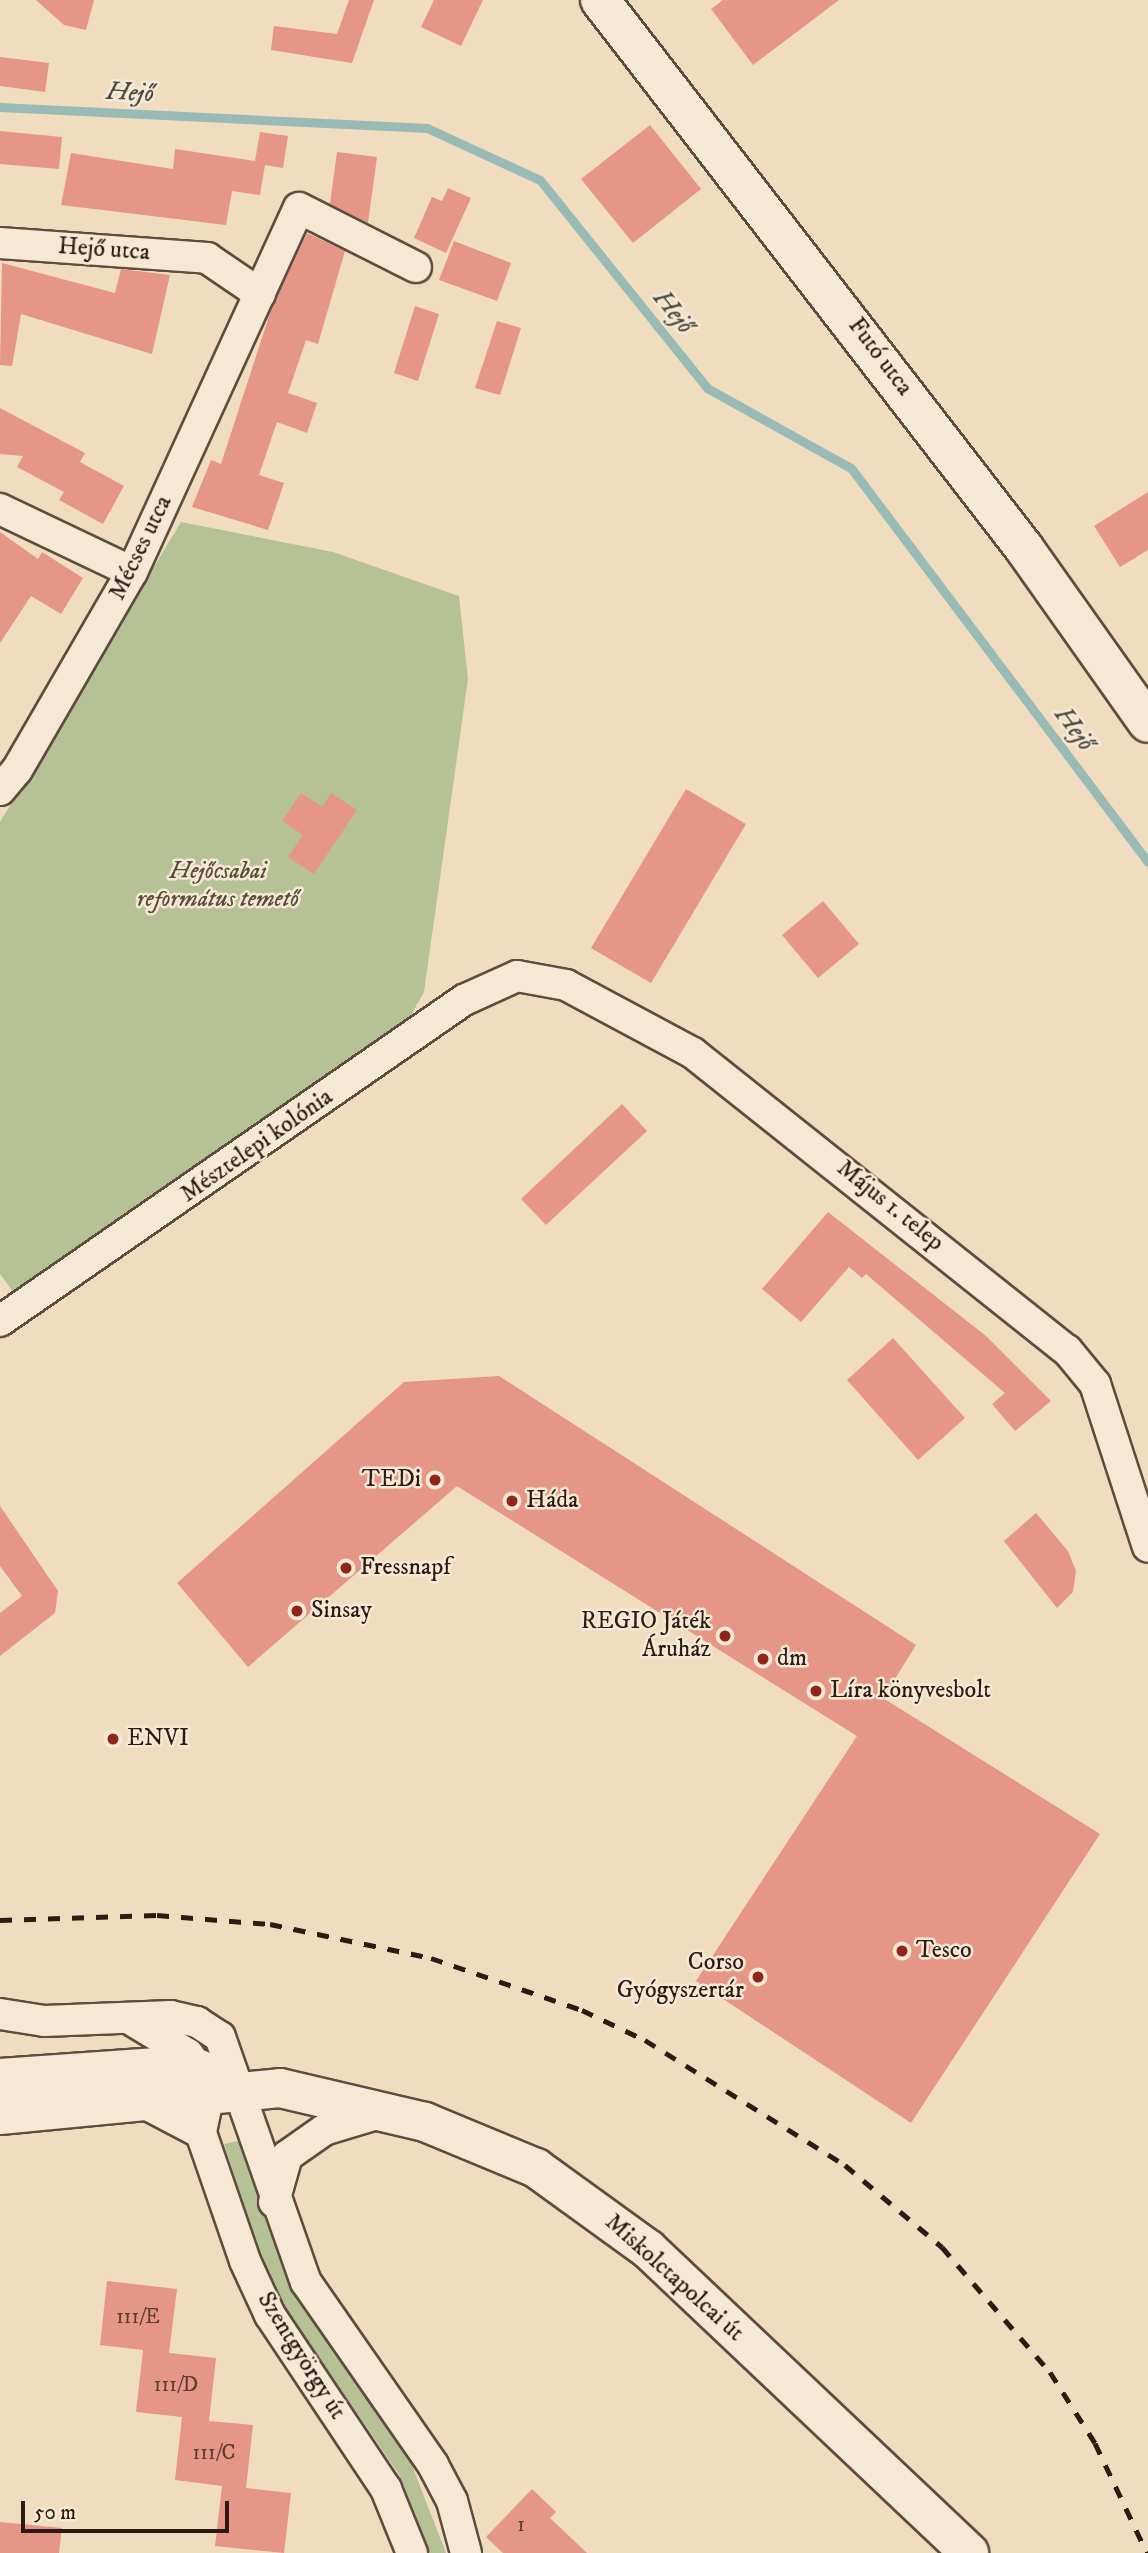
<!DOCTYPE html>
<html>
<head>
<meta charset="utf-8">
<style>
  body { margin:0 }
  #map { position:relative; width:1148px; height:2553px; overflow:hidden; background:#f0ddbf; font-family:"IM FELL DW Pica",serif }
  div>[style] { position:absolute }
  [style*='--x'] { left:calc(var(--x)*1px); top:calc(var(--y)*1px); width:calc(var(--w)*1px); rotate:calc(var(--a)*1deg) }
  .green>* { inset:0; background:#b6c295 }
  .stream>* { height:9px; margin:-4.5px; padding:0 4.5px; transform-origin:4.5px; border-radius:4.5px; background:#9abbb5 }
  .building>* { inset:0; background:#e59687 }
  .roads { filter:drop-shadow(2px 0 #5e4c3e) drop-shadow(-2px 0 #5e4c3e) drop-shadow(0 2px #5e4c3e) drop-shadow(0 -2px #5e4c3e) }
  .street>* { height:30px; margin:-15px; padding:0 15px; transform-origin:15px; border-radius:15px; background:#f5e9d5 }
  .secondary>* { height:38px; margin:-19px; padding:0 19px; transform-origin:19px; border-radius:19px; background:#f5e9d5 }
  .rail>* { height:5px; margin-top:-2.5px; transform-origin:0; background:repeating-linear-gradient(90deg,#2d1b13 0 12px,transparent 0 24px) }
  .dots>* { width:19px; height:19px; translate:-50% -50%; box-sizing:border-box; border:4px solid #f5e9d5; border-radius:50% }
  span { translate:-50% -50%; white-space:nowrap; text-align:center; line-height:1.15; -webkit-text-stroke:5px #f5e9d5; paint-order:stroke }
  .number-label { font-size:21px; color:#5b3a30 }
  .number-label span { -webkit-text-stroke-width:0 }
  .street-label { font-size:24px; color:#2d1b13 }
  .park-label { font-size:24px; color:#564d3a; font-style:italic }
  .poi-label { font-size:24px; color:#2d1b13 }
  .right { translate:-100% -50%; text-align:right }
  .left { translate:0 -50%; text-align:left }
  .water-label { font-size:26px; color:#4e4b44; font-style:italic }
  .scale { position:absolute; left:21px; top:2501px; width:208px; height:32px; box-sizing:border-box; border:4px solid #2d1b13; border-top:0; padding-left:9px; font-size:21px; line-height:24px; white-space:nowrap; color:#2d1b13; -webkit-text-stroke:5px #f5e9d5; paint-order:stroke }
</style>
</head>
<body>
<div id="map">
  <div class="green">
    <i style="clip-path:polygon(181px 522px,333px 552px,459px 596px,468px 679px,424px 992px,408px 1021px,16px 1296px,0 1274px,0 822px)"></i>
    <i style="clip-path:polygon(242px 2140px,284px 2273px,406px 2450px,446px 2553px,430px 2553px,400px 2476px,270px 2285px,224px 2144px)"></i>
  </div>
  <div class="stream">
    <i style="--x:0;--y:107;--w:428;--a:2.8"></i>
    <i style="--x:427;--y:128;--w:124;--a:24.7"></i>
    <i style="--x:540;--y:180;--w:267;--a:51.2"></i>
    <i style="--x:707;--y:388;--w:165;--a:29.1"></i>
    <i style="--x:851;--y:468;--w:493;--a:53"></i>
  </div>
  <div class="building">
    <i style="clip-path:polygon(36px 0,94px 0,86px 30px,64px 25px)"></i>
    <i style="clip-path:polygon(349px 0,374px 0,352px 63px,271px 50px,274px 26px,337px 34px)"></i>
    <i style="clip-path:polygon(434px 0,483px 0,461px 46px,421px 27px)"></i>
    <i style="clip-path:polygon(723px 0,839px 0,753px 65px,711px 9px)"></i>
    <i style="clip-path:polygon(0 57px,49px 63px,45px 92px,0 86px)"></i>
    <i style="clip-path:polygon(650px 125px,701px 189px,633px 243px,581px 179px)"></i>
    <i style="clip-path:polygon(0 131px,62px 137px,59px 169px,0 164px)"></i>
    <i style="clip-path:polygon(260px 132px,288px 136px,283px 168px,265px 165px,260px 195px,232px 191px,226px 225px,61px 205px,71px 153px,173px 169px,175px 149px,255px 161px)"></i>
    <i style="clip-path:polygon(337px 152px,377px 157px,368px 223px,330px 204px)"></i>
    <i style="clip-path:polygon(448px 188px,471px 198px,446px 253px,414px 238px,432px 197px,442px 201px)"></i>
    <i style="clip-path:polygon(307px 233px,345px 251px,318px 344px,306px 340px,288px 393px,317px 403px,307px 433px,277px 422px,259px 475px,284px 483px,268px 530px,192px 507px,211px 460px,221px 464px,271px 310px)"></i>
    <i style="clip-path:polygon(454px 241px,511px 263px,497px 301px,439px 280px)"></i>
    <i style="clip-path:polygon(2px 263px,115px 293px,121px 269px,170px 275px,152px 354px,21px 314px,12px 366px,0 365px)"></i>
    <i style="clip-path:polygon(415px 306px,439px 314px,418px 381px,394px 373px)"></i>
    <i style="clip-path:polygon(497px 321px,521px 328px,500px 395px,475px 388px)"></i>
    <i style="clip-path:polygon(0 408px,85px 453px,80px 462px,124px 486px,103px 524px,59px 500px,64px 492px,17px 467px,23px 456px,0 454px)"></i>
    <i style="clip-path:polygon(1148px 492px,1148px 550px,1120px 567px,1094px 526px)"></i>
    <i style="clip-path:polygon(0 532px,38px 559px,42px 552px,83px 578px,61px 614px,31px 596px,0 643px)"></i>
    <i style="clip-path:polygon(686px 789px,746px 824px,651px 983px,591px 948px)"></i>
    <i style="clip-path:polygon(301px 793px,322px 807px,331px 793px,357px 810px,314px 874px,288px 857px,303px 835px,282px 821px)"></i>
    <i style="clip-path:polygon(823px 901px,859px 944px,818px 978px,782px 935px)"></i>
    <i style="clip-path:polygon(622px 1104px,647px 1131px,546px 1225px,521px 1199px)"></i>
    <i style="clip-path:polygon(828px 1212px,986px 1336px,1051px 1401px,1015px 1431px,992px 1404px,1005px 1393px,866px 1274px,862px 1278px,849px 1267px,801px 1322px,762px 1289px)"></i>
    <i style="clip-path:polygon(893px 1338px,965px 1418px,918px 1460px,847px 1380px)"></i>
    <i style="clip-path:polygon(499px 1376px,916px 1645px,883px 1698px,1100px 1834px,911px 2123px,696px 1981px,857px 1736px,457px 1486px,248px 1667px,177px 1583px,404px 1382px)"></i>
    <i style="clip-path:polygon(0 1506px,58px 1591px,55px 1613px,0 1656px,0 1613px,22px 1596px,0 1566px)"></i>
    <i style="clip-path:polygon(1036px 1513px,1068px 1551px,1076px 1571px,1073px 1592px,1057px 1608px,1004px 1541px)"></i>
    <i style="clip-path:polygon(107px 2281px,177px 2289px,169px 2353px,216px 2358px,209px 2421px,253px 2425px,246px 2488px,291px 2493px,284px 2553px,215px 2546px,222px 2486px,175px 2480px,182px 2417px,136px 2412px,143px 2350px,100px 2345px)"></i>
    <i style="clip-path:polygon(532px 2489px,556px 2512px,550px 2518px,587px 2553px,503px 2553px,486px 2537px)"></i>
    <i style="clip-path:polygon(0 2522px,62px 2528px,59px 2553px,0 2553px)"></i>
  </div>
  <div class="roads">
    <div class="street">
      <i style="--x:0;--y:243;--w:208;--a:4.1"></i>
      <i style="--x:207;--y:258;--w:64;--a:34.2"></i>
      <i style="--x:0;--y:509;--w:146;--a:25.5"></i>
      <i style="--x:0;--y:790;--w:26;--a:-50"></i>
      <i style="--x:17;--y:770;--w:229;--a:-59.9"></i>
      <i style="--x:132;--y:572;--w:400;--a:-65.4"></i>
      <i style="--x:299;--y:208;--w:131;--a:26.8"></i>
      <i style="--x:0;--y:1321;--w:564;--a:-34.68"></i>
      <i style="--x:464;--y:1000;--w:58;--a:-24.4"></i>
      <i style="--x:517;--y:976;--w:50;--a:10.4"></i>
      <i style="--x:566;--y:985;--w:144;--a:28.2"></i>
      <i style="--x:693;--y:1053;--w:478;--a:38.5"></i>
      <i style="--x:1067;--y:1350;--w:44;--a:50.5"></i>
      <i style="--x:1095;--y:1384;--w:171;--a:72"></i>
      <i style="--x:0;--y:2014;--w:45;--a:9"></i>
      <i style="--x:44;--y:2021;--w:127;--a:-2.3"></i>
      <i style="--x:171;--y:2016;--w:27;--a:13"></i>
      <i style="--x:197;--y:2022;--w:27;--a:33"></i>
      <i style="--x:220;--y:2037;--w:260;--a:70.7"></i>
      <i style="--x:306;--y:2282;--w:223;--a:55.2"></i>
      <i style="--x:433;--y:2465;--w:41;--a:62.2"></i>
      <i style="--x:452;--y:2501;--w:54;--a:74.9"></i>
      <i style="--x:128;--y:2018;--w:70;--a:31"></i>
      <i style="--x:188;--y:2054;--w:19;--a:54"></i>
      <i style="--x:199;--y:2069;--w:31;--a:73"></i>
      <i style="--x:208;--y:2099;--w:35;--a:102"></i>
      <i style="--x:201;--y:2133;--w:135;--a:71"></i>
      <i style="--x:245;--y:2261;--w:60;--a:65.2"></i>
      <i style="--x:270;--y:2315;--w:209;--a:56.3"></i>
      <i style="--x:386;--y:2489;--w:69;--a:67.9"></i>
      <i style="--x:138;--y:2100;--w:71;--a:27.6"></i>
      <i style="--x:274;--y:2202;--w:48;--a:-74.2"></i>
      <i style="--x:287;--y:2156;--w:45;--a:-35.1"></i>
      <i style="--x:324;--y:2130;--w:59;--a:-16.9"></i>
    </div>
    <div class="secondary">
      <i style="--x:600;--y:0;--w:693;--a:52.27"></i>
      <i style="--x:1024;--y:548;--w:214;--a:54.7"></i>
      <i style="--x:0;--y:2078;--w:157;--a:-4"></i>
      <i style="--x:157;--y:2067;--w:42;--a:2.7"></i>
      <i style="--x:199;--y:2069;--w:43;--a:26"></i>
      <i style="--x:0;--y:2115;--w:281;--a:-5.5"></i>
      <i style="--x:280;--y:2088;--w:149;--a:13.2"></i>
      <i style="--x:425;--y:2122;--w:120;--a:22.5"></i>
      <i style="--x:536;--y:2168;--w:138;--a:35.9"></i>
      <i style="--x:648;--y:2249;--w:442;--a:43.4"></i>
    </div>
  </div>
  <div class="rail">
    <i style="--x:0;--y:1920;--w:157;--a:-1.8"></i>
    <i style="--x:157;--y:1915;--w:113;--a:4.6"></i>
    <i style="--x:270;--y:1924;--w:165;--a:11.9"></i>
    <i style="--x:431;--y:1958;--w:160;--a:19"></i>
    <i style="--x:582;--y:2010;--w:70;--a:25.5"></i>
    <i style="--x:645;--y:2040;--w:236;--a:32"></i>
    <i style="--x:845;--y:2165;--w:127;--a:40.2"></i>
    <i style="--x:942;--y:2247;--w:165;--a:49.2"></i>
    <i style="--x:1050;--y:2372;--w:84;--a:57.6"></i>
    <i style="--x:1095;--y:2443;--w:122;--a:64.7"></i>
  </div>
  <div class="dots">
    <i style="left:435px;top:1480px;background:#8f2418"></i>
    <i style="left:512px;top:1501px;background:#8f2418"></i>
    <i style="left:346px;top:1568px;background:#8f2418"></i>
    <i style="left:297px;top:1611px;background:#8f2418"></i>
    <i style="left:725px;top:1636px;background:#8f2418"></i>
    <i style="left:763px;top:1659px;background:#8f2418"></i>
    <i style="left:816px;top:1691px;background:#8f2418"></i>
    <i style="left:113px;top:1739px;background:#8f2418"></i>
    <i style="left:902px;top:1951px;background:#8f2418"></i>
    <i style="left:758px;top:1977px;background:#8f2418"></i>
  </div>
  <div class="number-label">
    <span style="left:138px;top:2317px">111/E</span>
    <span style="left:176px;top:2385px">111/D</span>
    <span style="left:214px;top:2453px">111/C</span>
    <span style="left:521px;top:2525px">1</span>
  </div>
  <div class="street-label">
    <span style="left:104px;top:250px;rotate:4deg">Hejő utca</span>
    <span style="left:880px;top:357px;rotate:53deg">Futó utca</span>
    <span style="left:141px;top:548px;rotate:-64deg">Mécses utca</span>
    <span style="left:257px;top:1146px;rotate:-35deg">Mésztelepi kolónia</span>
    <span style="left:890px;top:1206px;rotate:39deg">Május 1. telep</span>
    <span style="left:674px;top:2278px;rotate:42deg">Miskolctapolcai út</span>
    <span style="left:301px;top:2356px;rotate:58deg">Szentgyörgy út</span>
  </div>
  <div class="park-label">
    <span style="left:218px;top:886px">Hejőcsabai<br>református temető</span>
  </div>
  <div class="poi-label">
    <span class="right" style="left:421px;top:1480px">TEDi</span>
    <span class="left" style="left:526px;top:1501px">Háda</span>
    <span class="left" style="left:360px;top:1568px">Fressnapf</span>
    <span class="left" style="left:311px;top:1611px">Sinsay</span>
    <span class="right" style="left:711px;top:1636px">REGIO Játék<br>Áruház</span>
    <span class="left" style="left:777px;top:1659px">dm</span>
    <span class="left" style="left:830px;top:1691px">Líra könyvesbolt</span>
    <span class="left" style="left:127px;top:1739px">ENVI</span>
    <span class="left" style="left:916px;top:1951px">Tesco</span>
    <span class="right" style="left:744px;top:1977px">Corso<br>Gyógyszertár</span>
  </div>
  <div class="water-label">
    <span style="left:130px;top:93px;rotate:3deg">Hejő</span>
    <span style="left:673px;top:312px;rotate:51deg">Hejő</span>
    <span style="left:1074px;top:729px;rotate:53deg">Hejő</span>
  </div>
  <div class="scale">50 m</div>
</div>
</body>
</html>
